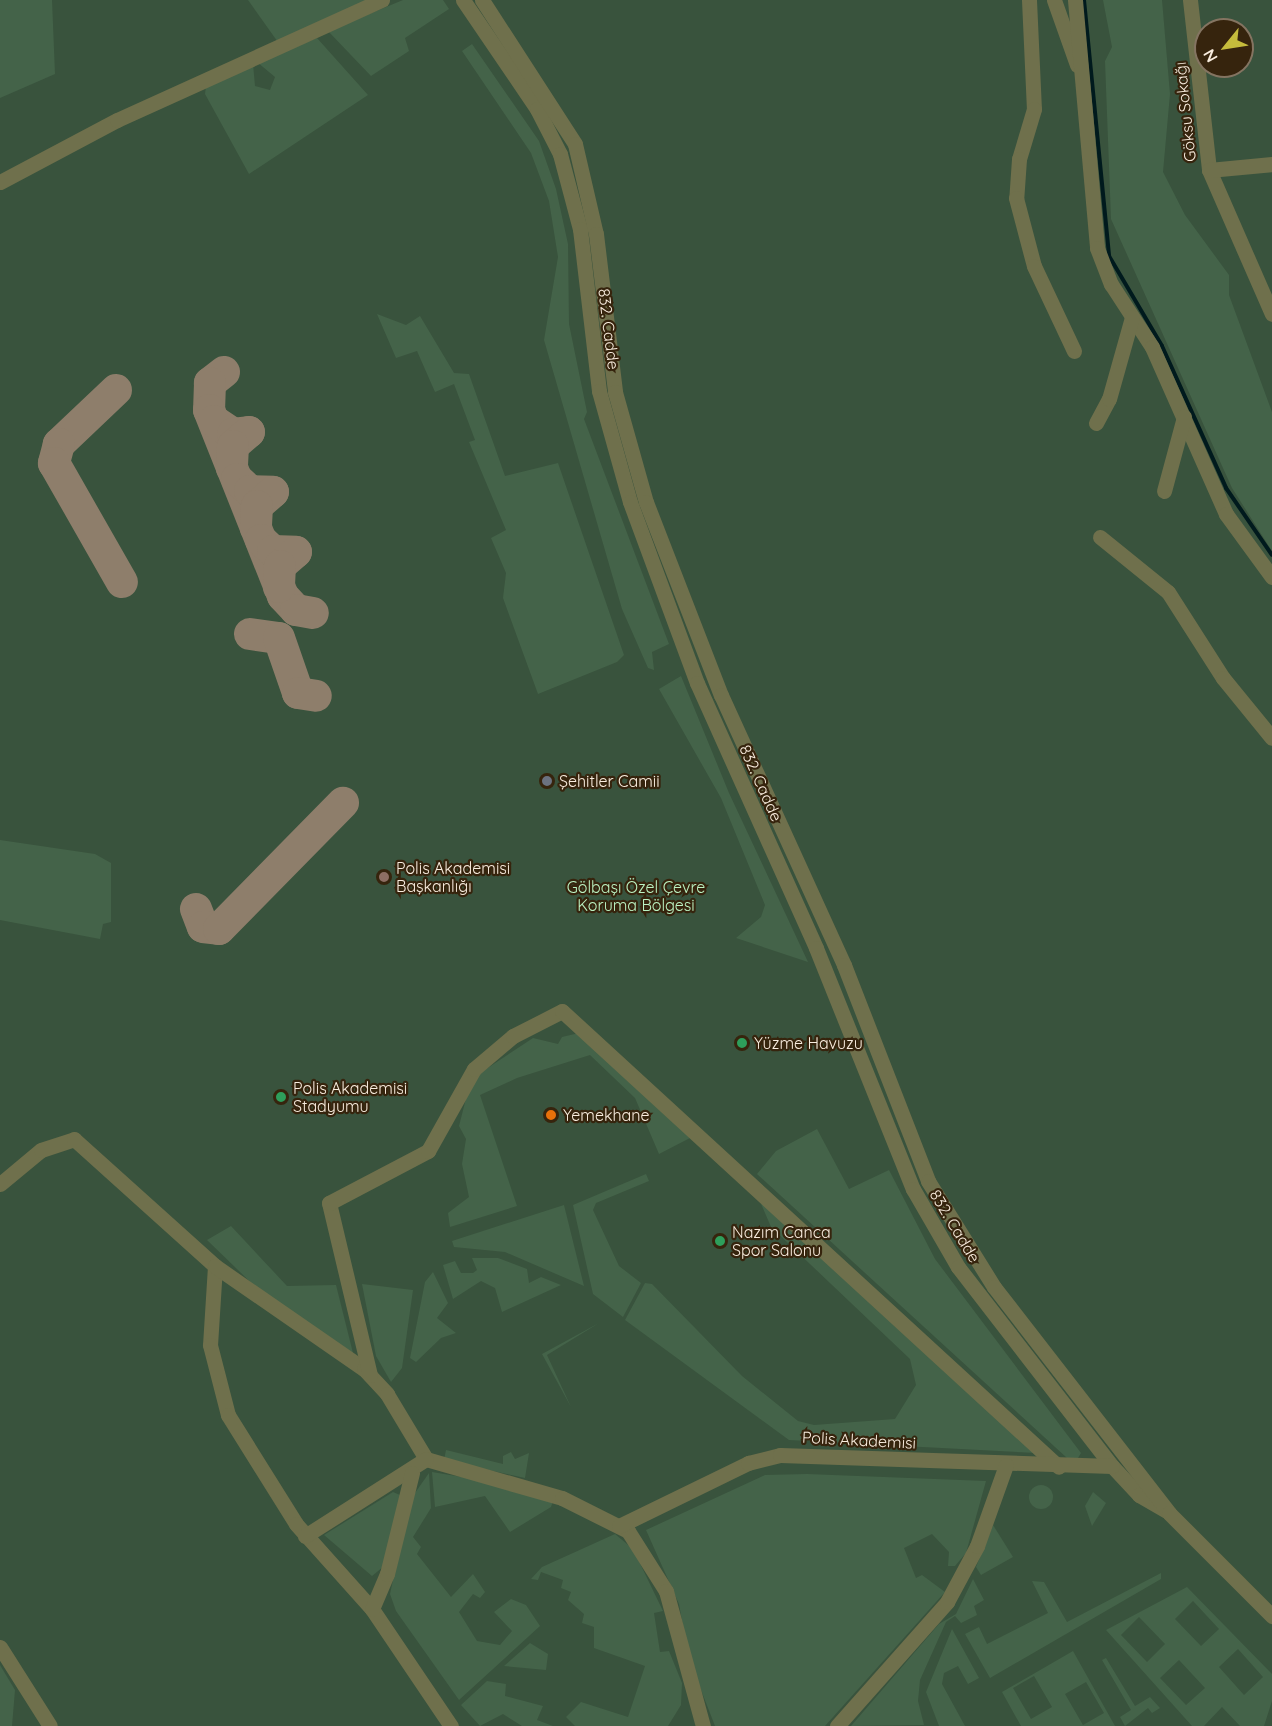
<!DOCTYPE html>
<html>
<head>
<meta charset="utf-8">
<style>
  body { margin:0 }
  #map { position:relative; width:1272px; height:1726px; overflow:hidden; background:#412e17; font-family:Quicksand,sans-serif }
  div>[style] { position:absolute }
  [style*='--x'] { left:calc(var(--x)*1px); top:calc(var(--y)*1px); width:calc(var(--w)*1px); rotate:calc(var(--a)*1deg) }
  .green>* { inset:0; background:#39533d }
  .forest>* { inset:0; background:#446349 }
  .round { border-radius:50% }
  .stream>* { height:4px; margin:-2px; padding:0 2px; transform-origin:2px; border-radius:2px; background:#001a1d }
  .taxiway>* { height:32px; margin:-16px; padding:0 16px; transform-origin:16px; border-radius:16px; background:#8e7e6b }
  .minor>* { height:15px; margin:-7.5px; padding:0 7.5px; transform-origin:7.5px; border-radius:7.5px; background:#6f704c }
  .dots>* { width:16px; height:16px; translate:-50% -50%; box-sizing:border-box; border:3px solid #36240d; border-radius:50% }
  span { translate:-50% -50%; white-space:nowrap; text-align:center; line-height:1.15; -webkit-text-stroke:4.5px #36240d; paint-order:stroke }
  .street-label { font-size:16px; color:#f9eddf }
  .poi-label { font-size:16px; color:#f9eddf }
  .left { translate:0 -50%; text-align:left }
  .park-label { font-size:16px; color:#bbf3c3 }
  .north { position:absolute; left:1194px; top:18px; width:60px; height:60px; box-sizing:border-box; background:#36240d; border:2px solid #847461; border-radius:50%; rotate:240deg; font-size:16px; font-weight:700; line-height:24px; text-align:center; color:#f9eddf }
  .north::after { content:''; display:block; margin:auto; width:21px; height:27px; background:#c6bc3c; clip-path:polygon(50% 0,100% 100%,50% 72%,0 100%) }
</style>
</head>
<body>
<div id="map">
  <div class="green">
    <i style="clip-path:polygon(evenodd,0 0,1272px 0,1272px 1726px,0 1726px,0 0,1206px 30px,1242px 30px,1242px 66px,1206px 66px,1206px 30px)"></i>
  </div>
  <div class="forest">
    <i style="clip-path:polygon(0 0,52px 0,55px 74px,0 98px)"></i>
    <i style="clip-path:polygon(248px 0,371px 0,280px 45px)"></i>
    <i style="clip-path:polygon(403px 0,443px 0,449px 9px,405px 38px,409px 51px,371px 76px,328px 31px)"></i>
    <i style="clip-path:polygon(1103px 0,1162px 0,1170px 94px,1163px 172px,1185px 215px,1229px 275px,1229px 295px,1272px 412px,1272px 551px,1232px 488px,1111px 219px,1105px 61px,1112px 47px)"></i>
    <i style="clip-path:polygon(317px 38px,368px 95px,249px 174px,205px 94px,206px 86px,253px 64px,255px 86px,270px 90px,275px 77px,257px 62px)"></i>
    <i style="clip-path:polygon(472px 44px,539px 141px,556px 189px,568px 244px,569px 324px,587px 412px,584px 419px,669px 644px,652px 652px,654px 670px,648px 668px,622px 609px,544px 340px,558px 257px,549px 201px,531px 153px,462px 51px)"></i>
    <i style="clip-path:polygon(377px 314px,406px 325px,420px 316px,454px 373px,469px 374px,505px 476px,558px 463px,624px 655px,617px 662px,538px 694px,503px 598px,506px 573px,491px 538px,506px 530px,469px 442px,475px 440px,454px 384px,435px 392px,417px 351px,396px 358px)"></i>
    <i style="clip-path:polygon(681px 676px,729px 793px,808px 962px,736px 938px,761px 917px,765px 905px,721px 798px,659px 689px)"></i>
    <i style="clip-path:polygon(0 840px,95px 854px,111px 863px,111px 922px,103px 924px,100px 939px,0 920px)"></i>
    <i style="clip-path:polygon(579px 1033px,690px 1138px,659px 1154px,635px 1098px,590px 1055px,517px 1078px,480px 1095px,517px 1206px,450px 1227px,448px 1213px,469px 1197px,462px 1164px,466px 1139px,459px 1126px,471px 1079px,533px 1038px,558px 1044px,562px 1037px)"></i>
    <i style="clip-path:polygon(817px 1129px,849px 1189px,889px 1170px,935px 1259px,1081px 1453px,1078px 1458px,1067px 1458px,757px 1174px,776px 1151px)"></i>
    <i style="clip-path:polygon(646px 1174px,649px 1181px,596px 1203px,593px 1210px,619px 1266px,641px 1283px,623px 1317px,593px 1294px,573px 1205px)"></i>
    <i style="clip-path:polygon(759px 1199px,1036px 1453px,789px 1440px,625px 1320px,645px 1283px,652px 1284px,742px 1376px,798px 1421px,814px 1425px,895px 1419px,916px 1385px,910px 1359px,771px 1227px)"></i>
    <i style="clip-path:polygon(564px 1205px,584px 1286px,505px 1252px,454px 1247px,452px 1241px)"></i>
    <i style="clip-path:polygon(231px 1226px,287px 1286px,336px 1285px,353px 1353px,273px 1304px,207px 1240px)"></i>
    <i style="clip-path:polygon(472px 1258px,498px 1258px,527px 1269px,529px 1283px,541px 1277px,561px 1285px,502px 1312px,495px 1288px,481px 1281px,453px 1299px,443px 1265px,455px 1261px,461px 1273px,473px 1273px,477px 1270px)"></i>
    <i style="clip-path:polygon(433px 1272px,448px 1303px,437px 1318px,456px 1333px,441px 1338px,416px 1362px,410px 1358px,425px 1282px)"></i>
    <i style="clip-path:polygon(362px 1284px,413px 1290px,402px 1368px,391px 1382px,376px 1356px)"></i>
    <i style="clip-path:polygon(599px 1323px,547px 1355px,571px 1407px,542px 1354px)"></i>
    <i style="clip-path:polygon(446px 1450px,503px 1464px,503px 1456px,511px 1452px,515px 1459px,529px 1453px,525px 1478px,444px 1460px)"></i>
    <i style="clip-path:polygon(432px 1472px,486px 1481px,553px 1501px,551px 1507px,510px 1532px,485px 1496px,435px 1507px)"></i>
    <i style="clip-path:polygon(429px 1473px,431px 1508px,413px 1537px,421px 1547px,417px 1554px,451px 1597px,473px 1574px,485px 1592px,480px 1598px,473px 1594px,459px 1612px,477px 1641px,500px 1645px,512px 1631px,494px 1612px,511px 1599px,526px 1605px,540px 1626px,459px 1700px,396px 1611px,390px 1594px,410px 1500px)"></i>
    <i style="clip-path:polygon(807px 1474px,986px 1481px,966px 1553px,955px 1566px,948px 1566px,949px 1552px,932px 1534px,904px 1548px,916px 1578px,922px 1575px,945px 1592px,825px 1726px,715px 1726px,689px 1659px,679px 1604px,646px 1530px,765px 1475px)"></i>
    <i class="round" style="left:1029px;top:1485px;width:24px;height:24px"></i>
    <i style="clip-path:polygon(393px 1492px,400px 1495px,383px 1567px,372px 1576px,324px 1535px)"></i>
    <i style="clip-path:polygon(1093px 1492px,1106px 1503px,1092px 1526px,1085px 1506px)"></i>
    <i style="clip-path:polygon(993px 1525px,1013px 1557px,981px 1575px,976px 1567px)"></i>
    <i style="clip-path:polygon(615px 1534px,633px 1549px,663px 1611px,654px 1613px,660px 1652px,669px 1651px,682px 1683px,681px 1705px,668px 1726px,575px 1726px,566px 1717px,581px 1702px,628px 1717px,645px 1666px,594px 1648px,594px 1627px,582px 1623px,584px 1614px,568px 1600px,571px 1592px,561px 1588px,563px 1580px,541px 1572px,538px 1580px,531px 1579px,542px 1567px)"></i>
    <i style="clip-path:polygon(1161px 1573px,1161px 1579px,990px 1678px,965px 1634px,979px 1627px,987px 1644px,1048px 1613px,1032px 1581px,1044px 1582px,1067px 1622px)"></i>
    <i style="clip-path:polygon(973px 1579px,984px 1600px,974px 1606px,977px 1615px,961px 1623px,955px 1616px,946px 1622px,920px 1680px,918px 1701px,924px 1725px,851px 1726px,939px 1624px,956px 1614px)"></i>
    <i style="clip-path:polygon(evenodd,1187px 1587px,1272px 1674px,1272px 1701px,1264px 1726px,1240px 1726px,1222px 1707px,1204px 1726px,1192px 1726px,1106px 1630px,1187px 1587px,1193px 1601px,1219px 1629px,1201px 1646px,1175px 1619px,1193px 1601px,1187px 1587px,1139px 1617px,1165px 1644px,1147px 1662px,1121px 1635px,1139px 1617px,1187px 1587px,1238px 1649px,1263px 1677px,1244px 1695px,1219px 1667px,1238px 1649px,1187px 1587px,1179px 1660px,1205px 1688px,1186px 1705px,1160px 1678px,1179px 1660px)"></i>
    <i style="clip-path:polygon(952px 1629px,979px 1678px,968px 1684px,958px 1666px,944px 1673px,942px 1684px,965px 1726px,939px 1726px,926px 1692px)"></i>
    <i style="clip-path:polygon(530px 1643px,548px 1654px,546px 1670px,504px 1666px)"></i>
    <i style="clip-path:polygon(evenodd,1073px 1651px,1115px 1726px,1021px 1726px,1002px 1692px,1073px 1651px,1034px 1676px,1052px 1707px,1031px 1719px,1013px 1688px,1034px 1676px,1073px 1651px,1086px 1682px,1104px 1713px,1083px 1725px,1065px 1694px,1086px 1682px)"></i>
    <i style="clip-path:polygon(1106px 1658px,1135px 1706px,1150px 1697px,1160px 1708px,1152px 1713px,1148px 1708px,1125px 1726px,1120px 1717px,1131px 1710px,1102px 1660px)"></i>
    <i style="clip-path:polygon(0 1665px,15px 1690px,12px 1726px,0 1726px)"></i>
    <i style="clip-path:polygon(487px 1681px,506px 1684px,505px 1696px,543px 1706px,537px 1720px,553px 1726px,522px 1726px,503px 1714px,480px 1726px,461px 1705px)"></i>
  </div>
  <div class="stream">
    <i style="--x:1084;--y:0;--w:257;--a:84.4"></i>
    <i style="--x:1109;--y:256;--w:104;--a:59.5"></i>
    <i style="--x:1162;--y:346;--w:156;--a:65.7"></i>
    <i style="--x:1226;--y:488;--w:81;--a:55.5"></i>
  </div>
  <div class="taxiway">
    <i style="--x:224;--y:372;--w:18;--a:142"></i>
    <i style="--x:210;--y:383;--w:27;--a:92"></i>
    <i style="--x:209;--y:410;--w:200;--a:68.3"></i>
    <i style="--x:283;--y:596;--w:19;--a:47"></i>
    <i style="--x:296;--y:610;--w:17;--a:10"></i>
    <i style="--x:116;--y:390;--w:79;--a:136.5"></i>
    <i style="--x:59;--y:444;--w:20;--a:105"></i>
    <i style="--x:54;--y:463;--w:137;--a:60.3"></i>
    <i style="--x:214;--y:421;--w:23;--a:34"></i>
    <i style="--x:233;--y:434;--w:16;--a:-7"></i>
    <i style="--x:249;--y:432;--w:21;--a:139"></i>
    <i style="--x:233;--y:446;--w:22;--a:93"></i>
    <i style="--x:237;--y:479;--w:18;--a:43"></i>
    <i style="--x:250;--y:491;--w:23;--a:2"></i>
    <i style="--x:273;--y:492;--w:21;--a:139"></i>
    <i style="--x:257;--y:506;--w:22;--a:93"></i>
    <i style="--x:261;--y:540;--w:16;--a:43"></i>
    <i style="--x:273;--y:551;--w:23;--a:2"></i>
    <i style="--x:296;--y:552;--w:21;--a:139"></i>
    <i style="--x:280;--y:566;--w:21;--a:93"></i>
    <i style="--x:250;--y:634;--w:29;--a:8"></i>
    <i style="--x:279;--y:638;--w:58;--a:70.9"></i>
    <i style="--x:298;--y:693;--w:18;--a:9"></i>
    <i style="--x:196;--y:909;--w:19;--a:69"></i>
    <i style="--x:203;--y:927;--w:16;--a:7"></i>
    <i style="--x:219;--y:929;--w:177;--a:-45.5"></i>
  </div>
  <div class="minor">
    <i style="--x:463;--y:0;--w:132;--a:55.8"></i>
    <i style="--x:537;--y:109;--w:51;--a:62.9"></i>
    <i style="--x:560;--y:154;--w:78;--a:75.1"></i>
    <i style="--x:580;--y:229;--w:163;--a:83.3"></i>
    <i style="--x:599;--y:391;--w:115;--a:74.4"></i>
    <i style="--x:630;--y:502;--w:193;--a:69.7"></i>
    <i style="--x:697;--y:683;--w:290;--a:65.8"></i>
    <i style="--x:816;--y:948;--w:260;--a:68.1"></i>
    <i style="--x:913;--y:1189;--w:90;--a:60"></i>
    <i style="--x:958;--y:1267;--w:252;--a:52.3"></i>
    <i style="--x:1112;--y:1466;--w:40;--a:47"></i>
    <i style="--x:1139;--y:1495;--w:32;--a:30"></i>
    <i style="--x:482;--y:0;--w:171;--a:57.1"></i>
    <i style="--x:575;--y:144;--w:92;--a:76.9"></i>
    <i style="--x:596;--y:234;--w:159;--a:83.1"></i>
    <i style="--x:615;--y:392;--w:114;--a:74.3"></i>
    <i style="--x:646;--y:502;--w:207;--a:68.8"></i>
    <i style="--x:721;--y:695;--w:297;--a:65.5"></i>
    <i style="--x:844;--y:965;--w:232;--a:68.7"></i>
    <i style="--x:928;--y:1181;--w:125;--a:58.1"></i>
    <i style="--x:994;--y:1287;--w:286;--a:52.2"></i>
    <i style="--x:1169;--y:1513;--w:146;--a:45"></i>
    <i style="--x:1029;--y:0;--w:109;--a:87.4"></i>
    <i style="--x:1034;--y:109;--w:52;--a:106.7"></i>
    <i style="--x:1019;--y:159;--w:39;--a:94"></i>
    <i style="--x:1016;--y:198;--w:70;--a:75.2"></i>
    <i style="--x:1034;--y:266;--w:94;--a:64.8"></i>
    <i style="--x:1054;--y:0;--w:69;--a:70.5"></i>
    <i style="--x:1075;--y:0;--w:249;--a:84.9"></i>
    <i style="--x:1097;--y:248;--w:39;--a:69"></i>
    <i style="--x:1111;--y:284;--w:75;--a:56.9"></i>
    <i style="--x:1152;--y:347;--w:183;--a:66.1"></i>
    <i style="--x:1226;--y:514;--w:78;--a:53.9"></i>
    <i style="--x:1190;--y:0;--w:171;--a:83.6"></i>
    <i style="--x:1209;--y:170;--w:157;--a:66.4"></i>
    <i style="--x:1209;--y:170;--w:63;--a:-5.4"></i>
    <i style="--x:0;--y:182;--w:132;--a:-27.9"></i>
    <i style="--x:117;--y:120;--w:291;--a:-24.4"></i>
    <i style="--x:1096;--y:423;--w:27;--a:-62"></i>
    <i style="--x:1109;--y:399;--w:85;--a:-74.3"></i>
    <i style="--x:1164;--y:491;--w:77;--a:-74.9"></i>
    <i style="--x:1100;--y:537;--w:87;--a:39"></i>
    <i style="--x:1168;--y:592;--w:102;--a:57.4"></i>
    <i style="--x:1223;--y:678;--w:77;--a:50.8"></i>
    <i style="--x:0;--y:1184;--w:53;--a:-39.7"></i>
    <i style="--x:41;--y:1150;--w:35;--a:-18"></i>
    <i style="--x:74;--y:1139;--w:190;--a:42"></i>
    <i style="--x:215;--y:1266;--w:79;--a:93.6"></i>
    <i style="--x:210;--y:1345;--w:72;--a:75.6"></i>
    <i style="--x:228;--y:1415;--w:128;--a:58"></i>
    <i style="--x:296;--y:1524;--w:114;--a:48.2"></i>
    <i style="--x:372;--y:1609;--w:141;--a:56"></i>
    <i style="--x:215;--y:1266;--w:181;--a:34.7"></i>
    <i style="--x:364;--y:1369;--w:34;--a:47"></i>
    <i style="--x:387;--y:1394;--w:76;--a:59"></i>
    <i style="--x:426;--y:1459;--w:141;--a:16"></i>
    <i style="--x:562;--y:1498;--w:74;--a:26.6"></i>
    <i style="--x:628;--y:1531;--w:71;--a:57.7"></i>
    <i style="--x:666;--y:1591;--w:140;--a:74.7"></i>
    <i style="--x:370;--y:1375;--w:177;--a:-103.4"></i>
    <i style="--x:329;--y:1203;--w:112;--a:-27.7"></i>
    <i style="--x:428;--y:1151;--w:94;--a:-60.7"></i>
    <i style="--x:474;--y:1069;--w:51;--a:-40.2"></i>
    <i style="--x:513;--y:1036;--w:55;--a:-27"></i>
    <i style="--x:562;--y:1011;--w:674;--a:42.54"></i>
    <i style="--x:619;--y:1526;--w:144;--a:-26"></i>
    <i style="--x:748;--y:1463;--w:33;--a:-14"></i>
    <i style="--x:780;--y:1455;--w:332;--a:1.9"></i>
    <i style="--x:305;--y:1536;--w:143;--a:-32.5"></i>
    <i style="--x:372;--y:1609;--w:38;--a:-67"></i>
    <i style="--x:387;--y:1574;--w:104;--a:-76.1"></i>
    <i style="--x:0;--y:1647;--w:93;--a:57.7"></i>
    <i style="--x:837;--y:1726;--w:166;--a:-48.4"></i>
    <i style="--x:947;--y:1602;--w:64;--a:-61.8"></i>
    <i style="--x:977;--y:1546;--w:86;--a:-70.3"></i>
  </div>
  <div class="dots">
    <i style="left:547px;top:781px;background:#6b7280"></i>
    <i style="left:384px;top:877px;background:#8d6e63"></i>
    <i style="left:742px;top:1043px;background:#2e9e5b"></i>
    <i style="left:281px;top:1097px;background:#2e9e5b"></i>
    <i style="left:551px;top:1115px;background:#e8710a"></i>
    <i style="left:720px;top:1241px;background:#2e9e5b"></i>
  </div>
  <div class="street-label">
    <span style="left:1185px;top:112px;rotate:-96deg">Göksu Sokağı</span>
    <span style="left:609px;top:329px;rotate:83deg">832. Cadde</span>
    <span style="left:761px;top:783px;rotate:66deg">832. Cadde</span>
    <span style="left:955px;top:1226px;rotate:59deg">832. Cadde</span>
    <span style="left:859px;top:1440px;rotate:3deg">Polis Akademisi</span>
  </div>
  <div class="poi-label">
    <span class="left" style="left:559px;top:781px">Şehitler Camii</span>
    <span class="left" style="left:396px;top:877px">Polis Akademisi<br>Başkanlığı</span>
    <span class="left" style="left:754px;top:1043px">Yüzme Havuzu</span>
    <span class="left" style="left:293px;top:1097px">Polis Akademisi<br>Stadyumu</span>
    <span class="left" style="left:563px;top:1115px">Yemekhane</span>
    <span class="left" style="left:732px;top:1241px">Nazım Canca<br>Spor Salonu</span>
  </div>
  <div class="park-label">
    <span style="left:636px;top:896px">Gölbaşı Özel Çevre<br>Koruma Bölgesi</span>
  </div>
  <div class="north">N</div>
</div>
</body>
</html>
